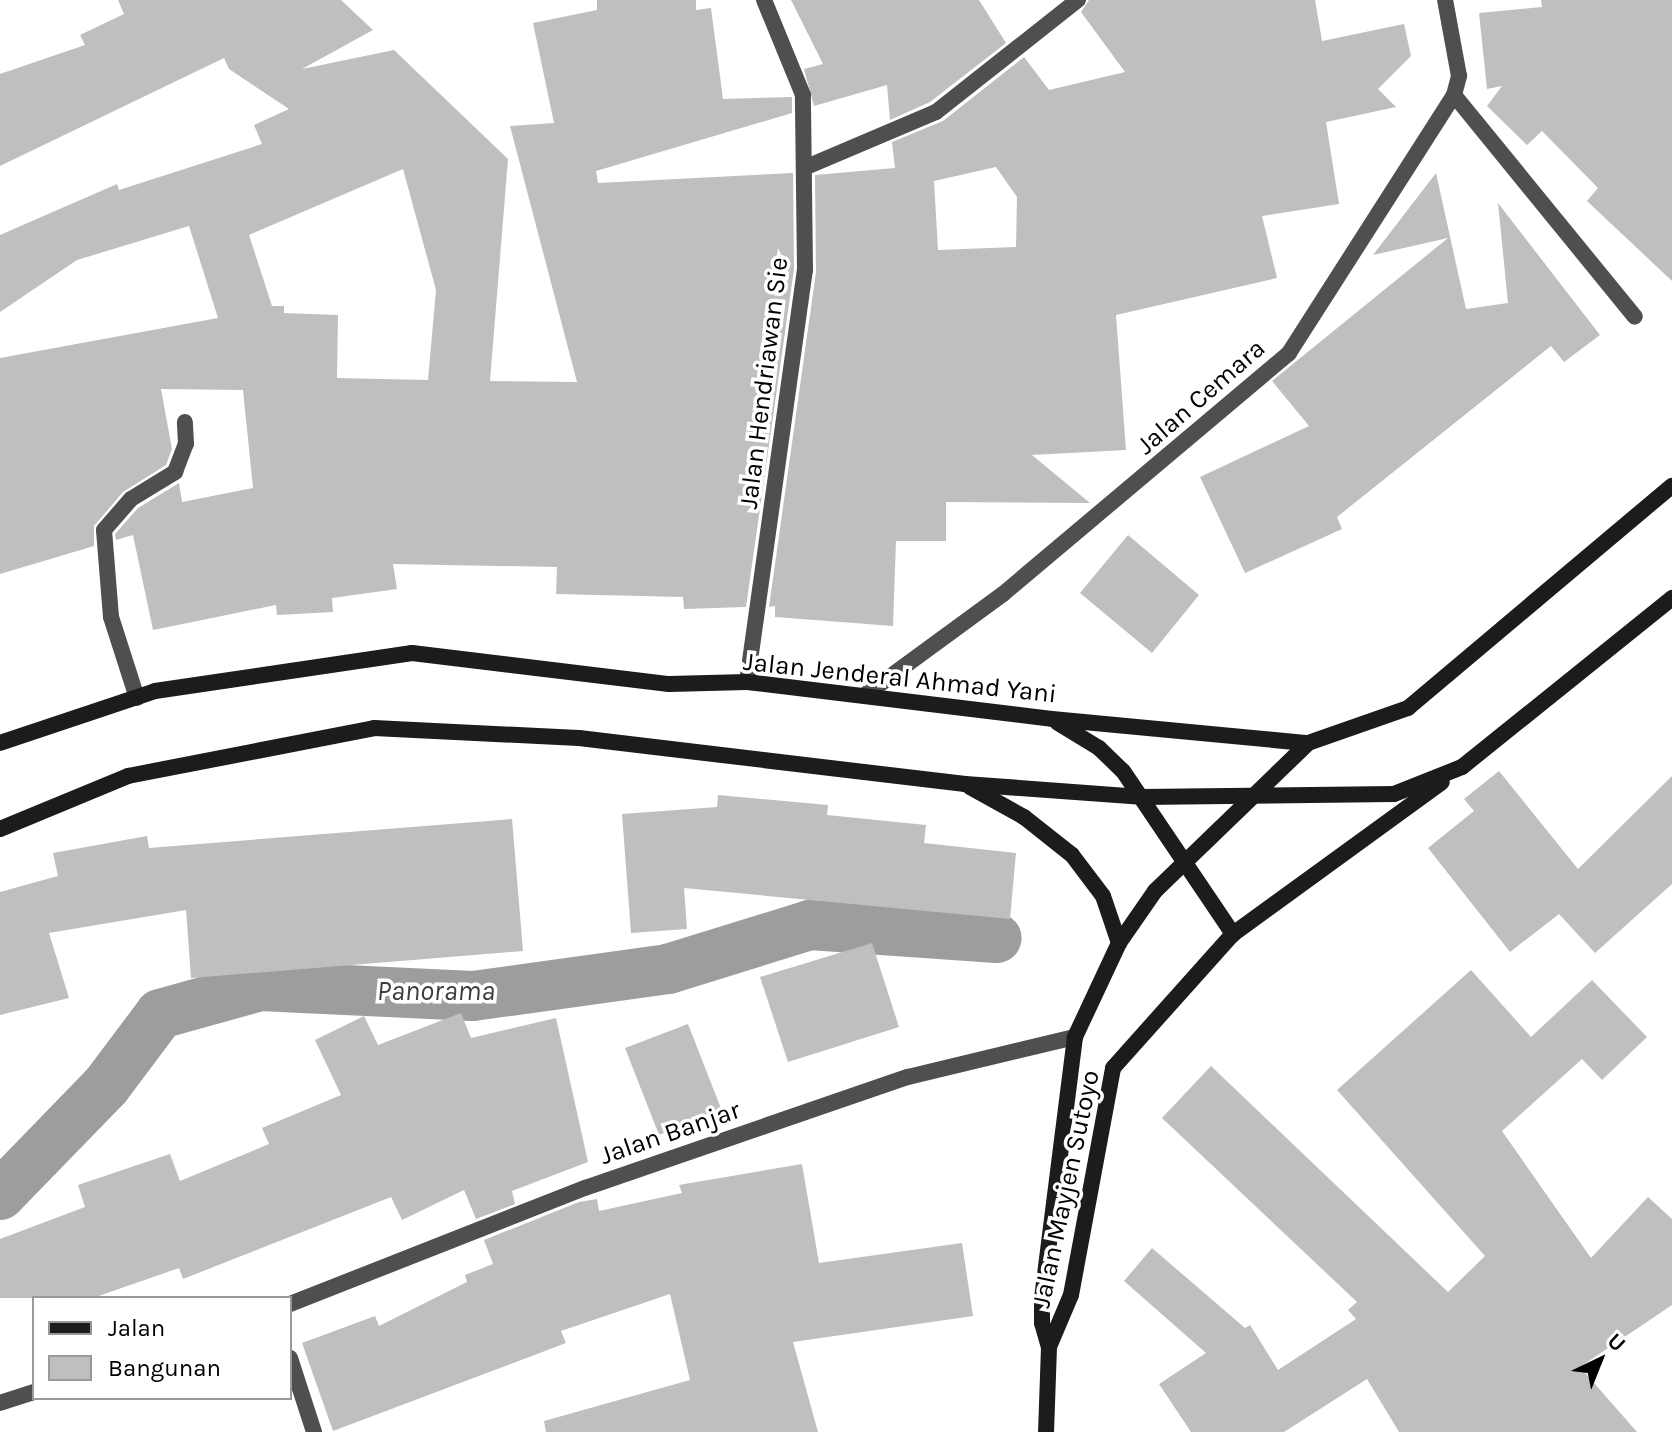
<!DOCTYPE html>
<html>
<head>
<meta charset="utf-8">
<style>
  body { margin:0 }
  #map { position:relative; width:1672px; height:1432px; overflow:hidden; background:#fff; font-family:Karla,sans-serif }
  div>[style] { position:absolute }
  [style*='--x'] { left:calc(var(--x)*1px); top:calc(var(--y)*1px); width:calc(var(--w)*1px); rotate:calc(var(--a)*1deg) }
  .canal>* { height:50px; margin:-25px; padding:0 25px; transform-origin:25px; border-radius:25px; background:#9d9d9d }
  .building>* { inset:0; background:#bfbfbf }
  .minor>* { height:16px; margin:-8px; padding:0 8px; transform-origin:8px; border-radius:8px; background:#4f4f4f }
  .secondary>* { height:16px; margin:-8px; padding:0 8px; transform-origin:8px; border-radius:8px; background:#1c1c1c }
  span { translate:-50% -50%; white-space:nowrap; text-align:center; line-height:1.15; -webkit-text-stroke:7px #fff; paint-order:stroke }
  .street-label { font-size:26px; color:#000 }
  .water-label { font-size:28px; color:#3e3e3e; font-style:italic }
  .legend { position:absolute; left:32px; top:1296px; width:260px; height:104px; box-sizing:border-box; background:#fff; border:2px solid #999; margin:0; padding:10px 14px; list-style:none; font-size:24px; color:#000 }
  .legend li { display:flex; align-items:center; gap:16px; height:40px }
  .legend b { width:40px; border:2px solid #999 }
  .north { position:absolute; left:1560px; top:1320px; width:80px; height:80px; -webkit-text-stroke:6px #fff; paint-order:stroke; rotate:43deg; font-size:22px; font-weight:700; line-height:32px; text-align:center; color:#000 }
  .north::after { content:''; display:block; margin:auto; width:28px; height:36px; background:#000; clip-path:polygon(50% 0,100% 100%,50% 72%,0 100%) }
</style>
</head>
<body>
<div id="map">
  <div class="canal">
    <i style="--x:0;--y:1195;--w:152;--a:-45.8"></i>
    <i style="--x:106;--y:1086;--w:90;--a:-53.1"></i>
    <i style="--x:160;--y:1014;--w:104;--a:-15.6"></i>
    <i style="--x:260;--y:986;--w:213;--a:2.7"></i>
    <i style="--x:473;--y:996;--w:197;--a:-7.9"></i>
    <i style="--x:668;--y:969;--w:149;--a:-17.2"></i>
    <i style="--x:810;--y:925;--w:187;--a:4"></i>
  </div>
  <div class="building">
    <i style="clip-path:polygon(evenodd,118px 0,341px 0,373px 30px,302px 69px,394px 50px,508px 159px,490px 381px,577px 382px,510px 126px,554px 123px,533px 23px,597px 10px,597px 0,696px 0,696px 10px,711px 8px,723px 99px,792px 97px,792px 113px,596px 171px,598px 183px,793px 173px,794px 269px,746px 607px,684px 609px,683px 597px,556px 594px,557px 567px,393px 564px,397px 589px,332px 598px,333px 612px,277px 615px,276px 605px,153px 630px,133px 535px,116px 540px,115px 534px,138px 508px,179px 483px,182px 502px,253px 488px,243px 390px,161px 389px,172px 449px,166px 465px,123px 492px,94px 526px,94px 546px,0 574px,0 358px,218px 318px,189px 226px,77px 260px,0 312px,0 235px,117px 184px,119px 190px,262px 144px,254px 125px,289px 109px,229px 69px,224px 58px,0 166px,0 74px,85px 45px,80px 35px,124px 14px,118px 0,403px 169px,436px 290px,428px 380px,337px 378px,338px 315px,284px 313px,284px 306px,272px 306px,249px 235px,403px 169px)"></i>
    <i style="clip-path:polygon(791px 0,979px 0,1006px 43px,930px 102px,890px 120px,887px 85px,814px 106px,804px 69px,823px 64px)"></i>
    <i style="clip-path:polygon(evenodd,1089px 0,1315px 0,1322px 41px,1404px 24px,1411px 56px,1378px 89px,1396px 107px,1326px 122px,1339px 204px,1262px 216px,1277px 278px,1116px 315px,1126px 450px,1032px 455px,1090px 503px,946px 502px,946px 541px,896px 541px,893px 626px,775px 617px,775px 606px,769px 607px,816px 272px,815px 175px,895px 168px,892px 142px,943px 121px,1024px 57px,1049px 90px,1125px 72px,1081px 12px,1089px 0,996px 167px,1017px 197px,1016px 247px,938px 250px,934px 181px,996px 167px)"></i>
    <i style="clip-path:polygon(1541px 0,1672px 0,1672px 281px,1587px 201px,1598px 188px,1542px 131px,1527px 145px,1487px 106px,1502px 86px,1487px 89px,1479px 13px,1542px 7px)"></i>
    <i style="clip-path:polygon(1436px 173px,1466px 309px,1508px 303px,1498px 203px,1600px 335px,1564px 362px,1551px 346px,1337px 517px,1342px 529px,1245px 573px,1200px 477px,1309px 426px,1272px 381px,1448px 238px,1373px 255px)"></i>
    <i style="clip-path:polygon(1128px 535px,1199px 595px,1152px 653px,1080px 593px)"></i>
    <i style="clip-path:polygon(1499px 771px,1578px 869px,1672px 776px,1672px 884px,1595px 953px,1559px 914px,1510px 952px,1428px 848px,1474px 811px,1464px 799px)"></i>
    <i style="clip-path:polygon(718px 795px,828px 805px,827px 815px,926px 825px,924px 843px,1016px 853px,1010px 919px,684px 888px,687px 929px,631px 933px,622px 814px,717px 807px)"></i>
    <i style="clip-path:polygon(512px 819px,523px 951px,191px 978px,186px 910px,49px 933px,69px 998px,0 1015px,0 892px,58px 876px,53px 853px,147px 836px,149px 848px)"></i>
    <i style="clip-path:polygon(872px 943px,899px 1027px,788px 1062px,760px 977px)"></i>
    <i style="clip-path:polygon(1471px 970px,1531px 1037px,1592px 980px,1647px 1037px,1602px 1080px,1582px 1059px,1502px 1131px,1591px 1258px,1648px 1197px,1672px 1219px,1672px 1305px,1580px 1367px,1637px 1432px,1399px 1432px,1367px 1379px,1284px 1432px,1191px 1432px,1159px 1384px,1206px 1353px,1124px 1281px,1152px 1248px,1245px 1328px,1250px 1325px,1278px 1370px,1356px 1319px,1348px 1310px,1357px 1302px,1162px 1118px,1211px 1066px,1448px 1292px,1485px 1256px,1337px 1090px)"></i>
    <i style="clip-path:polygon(461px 1013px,471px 1038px,556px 1018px,588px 1162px,512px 1191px,515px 1204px,476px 1219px,464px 1190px,402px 1220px,391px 1197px,183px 1279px,179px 1268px,93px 1298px,0 1298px,0 1239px,85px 1207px,78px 1185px,170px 1154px,180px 1181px,269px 1144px,262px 1128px,341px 1095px,315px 1040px,364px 1016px,378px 1045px)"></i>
    <i style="clip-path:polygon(688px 1024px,722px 1111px,659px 1135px,625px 1048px)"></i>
    <i style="clip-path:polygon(802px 1164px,819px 1263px,962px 1243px,973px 1316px,793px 1342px,818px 1432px,546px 1432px,544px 1421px,690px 1380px,670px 1294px,561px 1331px,566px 1343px,333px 1431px,302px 1343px,375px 1316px,379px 1326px,467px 1282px,465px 1275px,493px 1264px,484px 1240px,579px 1202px,597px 1199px,599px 1211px,682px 1193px,679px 1185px)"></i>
  </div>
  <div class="minor">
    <i style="--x:1454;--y:95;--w:286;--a:50.8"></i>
    <i style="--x:804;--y:168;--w:143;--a:-23"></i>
    <i style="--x:936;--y:112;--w:181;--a:-38.3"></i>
    <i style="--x:747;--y:682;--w:416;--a:-82"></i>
    <i style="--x:805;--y:270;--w:175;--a:-90.7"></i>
    <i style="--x:803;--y:95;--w:103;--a:-112.3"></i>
    <i style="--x:865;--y:695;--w:171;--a:-36.2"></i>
    <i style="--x:1003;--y:594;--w:374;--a:-40.1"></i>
    <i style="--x:1289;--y:353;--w:306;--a:-57.4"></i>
    <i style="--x:1454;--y:95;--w:20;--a:-75"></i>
    <i style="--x:1459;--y:76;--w:77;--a:-100.4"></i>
    <i style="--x:137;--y:698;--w:85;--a:-107.8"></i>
    <i style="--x:111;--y:617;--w:87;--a:-94.6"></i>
    <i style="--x:104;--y:530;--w:41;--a:-48.9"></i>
    <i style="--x:131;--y:499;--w:52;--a:-31.5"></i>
    <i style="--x:175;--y:472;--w:30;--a:-69"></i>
    <i style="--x:186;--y:444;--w:22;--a:-93"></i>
    <i style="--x:290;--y:1304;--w:317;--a:-21.5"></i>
    <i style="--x:585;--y:1188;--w:342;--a:-19"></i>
    <i style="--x:908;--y:1077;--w:172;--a:-13.5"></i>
    <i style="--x:290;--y:1358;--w:78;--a:72"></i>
    <i style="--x:0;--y:1403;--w:36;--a:-18"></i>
  </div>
  <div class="secondary">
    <i style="--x:1058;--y:723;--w:48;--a:31.4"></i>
    <i style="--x:1099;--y:748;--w:33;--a:44"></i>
    <i style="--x:1123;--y:771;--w:197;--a:56"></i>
    <i style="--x:0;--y:743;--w:163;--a:-18.5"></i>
    <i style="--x:155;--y:691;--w:260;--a:-8.4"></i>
    <i style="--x:412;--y:653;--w:259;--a:6.9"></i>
    <i style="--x:669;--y:684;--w:78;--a:-1.5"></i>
    <i style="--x:747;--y:682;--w:307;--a:6.9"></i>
    <i style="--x:1052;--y:719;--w:257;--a:5.4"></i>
    <i style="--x:1308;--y:743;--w:106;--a:-19.3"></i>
    <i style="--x:1408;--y:708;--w:345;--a:-40.1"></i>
    <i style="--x:970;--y:787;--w:62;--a:29.1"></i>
    <i style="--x:1024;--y:817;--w:61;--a:38.4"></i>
    <i style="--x:1072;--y:855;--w:51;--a:52.9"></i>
    <i style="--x:1103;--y:896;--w:50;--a:71.2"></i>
    <i style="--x:1119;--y:943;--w:104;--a:115.1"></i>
    <i style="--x:1075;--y:1037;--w:262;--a:97.2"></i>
    <i style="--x:1042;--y:1297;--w:26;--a:90"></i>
    <i style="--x:1042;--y:1323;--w:25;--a:74"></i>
    <i style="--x:1049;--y:1347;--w:85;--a:92"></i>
    <i style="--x:0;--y:829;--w:139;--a:-22.5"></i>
    <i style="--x:128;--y:776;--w:251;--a:-11"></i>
    <i style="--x:374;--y:728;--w:205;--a:2.8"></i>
    <i style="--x:579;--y:738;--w:389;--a:6.8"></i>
    <i style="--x:965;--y:784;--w:176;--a:4.2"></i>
    <i style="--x:1141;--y:797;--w:253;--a:-0.7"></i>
    <i style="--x:1394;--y:794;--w:73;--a:-21.7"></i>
    <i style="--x:1462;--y:767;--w:270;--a:-38.8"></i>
    <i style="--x:1119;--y:943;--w:63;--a:-55.3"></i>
    <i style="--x:1155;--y:891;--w:213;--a:-44"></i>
    <i style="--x:1049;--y:1347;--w:56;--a:-67.1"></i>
    <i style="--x:1071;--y:1295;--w:231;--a:-79.5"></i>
    <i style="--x:1113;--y:1068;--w:180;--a:-48.2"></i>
    <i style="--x:1233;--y:934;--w:258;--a:-36"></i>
  </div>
  <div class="street-label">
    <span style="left:764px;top:383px;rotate:-83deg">Jalan Hendriawan Sie</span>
    <span style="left:1201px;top:397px;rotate:-41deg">Jalan Cemara</span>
    <span style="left:900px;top:678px;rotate:6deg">Jalan Jenderal Ahmad Yani</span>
    <span style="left:670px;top:1133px;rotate:-19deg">Jalan Banjar</span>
    <span style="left:1066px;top:1189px;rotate:-78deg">Jalan Mayjen Sutoyo</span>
  </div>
  <div class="water-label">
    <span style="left:436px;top:991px">Panorama</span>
  </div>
  <ul class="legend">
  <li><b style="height:10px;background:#1c1c1c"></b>Jalan</li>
  <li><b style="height:22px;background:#bfbfbf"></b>Bangunan</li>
  </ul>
  <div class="north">U</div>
</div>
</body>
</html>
